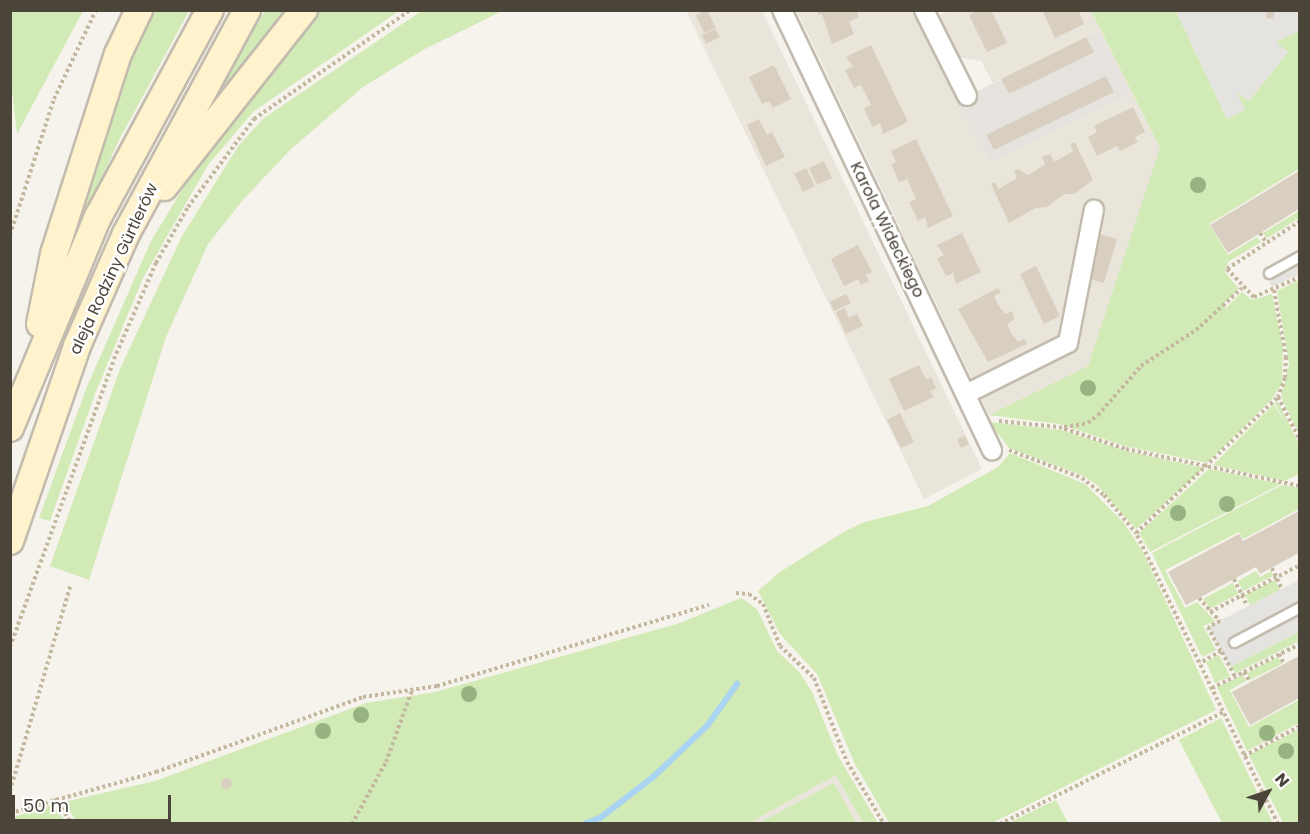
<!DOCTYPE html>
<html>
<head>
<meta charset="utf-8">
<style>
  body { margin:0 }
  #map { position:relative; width:1310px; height:834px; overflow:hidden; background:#f6f3ec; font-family:Poppins,sans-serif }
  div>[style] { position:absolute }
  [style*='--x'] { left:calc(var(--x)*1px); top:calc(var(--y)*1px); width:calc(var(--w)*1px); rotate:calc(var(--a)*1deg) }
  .residential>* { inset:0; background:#eae5da }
  .industrial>* { inset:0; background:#e6e2dd }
  .green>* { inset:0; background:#d2eab5 }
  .parking>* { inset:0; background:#e5e3e0 }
  .stream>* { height:6px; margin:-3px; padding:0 3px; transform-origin:3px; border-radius:3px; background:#a9d4f2 }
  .building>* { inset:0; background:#d8cfc1 }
  .round { border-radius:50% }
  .path>* { height:4px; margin-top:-2px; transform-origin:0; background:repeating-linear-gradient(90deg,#c4b79f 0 3px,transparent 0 6px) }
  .roads { filter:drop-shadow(2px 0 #c2bbae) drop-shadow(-2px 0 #c2bbae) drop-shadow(0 2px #c2bbae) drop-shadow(0 -2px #c2bbae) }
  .lane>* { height:9px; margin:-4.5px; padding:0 4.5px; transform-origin:4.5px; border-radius:4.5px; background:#fff }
  .street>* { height:18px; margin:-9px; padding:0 9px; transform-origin:9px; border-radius:9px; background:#fff }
  .secondary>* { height:26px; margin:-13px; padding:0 13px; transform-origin:13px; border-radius:13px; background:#fff3cd }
  .trees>* { width:16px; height:16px; margin:-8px; border-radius:50%; background:#97b381 }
  span { translate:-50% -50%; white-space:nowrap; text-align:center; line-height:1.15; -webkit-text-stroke:5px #fff; paint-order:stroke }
  .street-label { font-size:16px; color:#4b4439 }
  .frame { position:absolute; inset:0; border:12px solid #4b4439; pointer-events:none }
  .north { position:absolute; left:1238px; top:762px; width:60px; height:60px; -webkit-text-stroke:4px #fff; paint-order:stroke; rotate:50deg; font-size:16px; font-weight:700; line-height:24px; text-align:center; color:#4b4439 }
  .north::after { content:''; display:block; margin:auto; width:21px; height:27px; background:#4b4439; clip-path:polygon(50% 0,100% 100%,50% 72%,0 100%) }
  .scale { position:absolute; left:12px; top:795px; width:159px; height:27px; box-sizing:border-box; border:3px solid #4b4439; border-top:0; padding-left:8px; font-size:18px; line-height:21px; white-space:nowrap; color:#4b4439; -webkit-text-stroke:4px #fff; paint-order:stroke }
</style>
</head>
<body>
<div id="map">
  <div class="residential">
    <i style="clip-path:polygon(950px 10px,1091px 11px,1100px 30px,993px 83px,981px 61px,958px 57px,938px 16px)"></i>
    <i style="clip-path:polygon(686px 11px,762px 11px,982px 469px,924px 499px)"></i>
    <i style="clip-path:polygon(797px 11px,913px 11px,990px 163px,1132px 93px,1160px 148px,1088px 367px,989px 415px)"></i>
    <i style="clip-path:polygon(836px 775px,863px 823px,747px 824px)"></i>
  </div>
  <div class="industrial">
    <i style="clip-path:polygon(1100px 30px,1132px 93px,990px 163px,958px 101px)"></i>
  </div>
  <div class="green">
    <i style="clip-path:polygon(423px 10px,502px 11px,423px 50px,363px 87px,290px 150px,242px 201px,208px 244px,166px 337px,89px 580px,50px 566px,120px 369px,182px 236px,239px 145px,264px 118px)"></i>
    <i style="clip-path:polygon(10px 11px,83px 11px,17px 134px,10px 74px)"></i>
    <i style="clip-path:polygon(150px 11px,189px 11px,119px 140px,70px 248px,123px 70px)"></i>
    <i style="clip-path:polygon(265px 11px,289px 11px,177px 161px,199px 121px)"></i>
    <i style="clip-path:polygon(312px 11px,399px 11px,253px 112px,208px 165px,143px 278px,95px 394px,50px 521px,39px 518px,86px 389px,151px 241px,197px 165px)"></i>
    <i style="clip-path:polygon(1091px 11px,1176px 11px,1227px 119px,1236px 92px,1249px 101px,1288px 52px,1275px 42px,1299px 31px,1299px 169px,1209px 224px,1228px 255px,1257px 237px,1261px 242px,1228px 262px,1225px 272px,1239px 289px,1223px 304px,1226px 308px,1242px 292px,1252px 300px,1272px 294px,1283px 347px,1282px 383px,1272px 399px,1207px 463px,1125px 446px,1060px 424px,989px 415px,1088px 366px,1160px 148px)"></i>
    <i style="clip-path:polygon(1299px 211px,1299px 218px,1267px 238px,1263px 233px)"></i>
    <i style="clip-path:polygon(1299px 280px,1299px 434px,1281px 397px,1289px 364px,1277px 291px)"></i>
    <i style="clip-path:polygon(1277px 400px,1299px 444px,1299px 474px,1285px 481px,1213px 465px,1274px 404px,1287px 427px,1275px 403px)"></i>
    <i style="clip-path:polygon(989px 422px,1061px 430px,1126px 451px,1204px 468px,1136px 529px,1098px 486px,1084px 476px,1009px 448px)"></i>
    <i style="clip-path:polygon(1010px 453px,1085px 484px,1124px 523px,1143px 552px,1216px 710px,992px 823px,889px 823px,855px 764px,817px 674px,780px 634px,758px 591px,780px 572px,845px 531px,865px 522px,928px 506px,998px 467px)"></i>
    <i style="clip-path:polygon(1209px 469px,1281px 484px,1150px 552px,1139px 533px)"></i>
    <i style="clip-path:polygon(1282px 485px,1299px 488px,1299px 509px,1243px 539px,1239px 532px,1165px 570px,1185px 608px,1197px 602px,1215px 621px,1203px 626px,1216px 650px,1202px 657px,1152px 553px)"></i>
    <i style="clip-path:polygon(1256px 571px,1260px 577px,1271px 571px,1273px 576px,1243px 591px,1238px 581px)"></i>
    <i style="clip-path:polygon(1275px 580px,1280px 590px,1250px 605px,1245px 595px)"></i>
    <i style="clip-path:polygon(1233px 583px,1238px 594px,1211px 608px,1203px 599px)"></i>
    <i style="clip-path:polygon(741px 598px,757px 609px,777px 651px,800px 673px,812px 692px,838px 756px,878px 823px,863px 823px,836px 775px,747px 824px,78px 824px,64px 802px,155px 781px,366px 703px,435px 692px,680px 623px)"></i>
    <i style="clip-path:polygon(1299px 632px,1299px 641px,1236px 673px,1231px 666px)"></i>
    <i style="clip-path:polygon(1219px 655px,1230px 676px,1215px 683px,1206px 662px)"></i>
    <i style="clip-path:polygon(1278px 657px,1282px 664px,1250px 680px,1247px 673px)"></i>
    <i style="clip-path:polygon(1243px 675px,1246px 681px,1230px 690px,1249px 727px,1299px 700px,1299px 723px,1247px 751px,1217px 687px)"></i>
    <i style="clip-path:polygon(1221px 718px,1249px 776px,1273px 823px,1222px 823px,1179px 740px)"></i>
    <i style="clip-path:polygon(1299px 729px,1299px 823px,1283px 823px,1249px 755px)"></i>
    <i style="clip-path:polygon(834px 783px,856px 823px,759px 823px)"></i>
    <i style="clip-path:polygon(1056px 800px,1068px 823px,1008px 823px)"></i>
    <i style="clip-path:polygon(50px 805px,68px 823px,11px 823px,11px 818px)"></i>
  </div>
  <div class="parking">
    <i style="clip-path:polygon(1176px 11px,1299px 11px,1299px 31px,1276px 42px,1288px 52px,1249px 101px,1237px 93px,1245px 110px,1227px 119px)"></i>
    <i style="clip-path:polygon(1299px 261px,1299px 274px,1272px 287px,1267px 277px)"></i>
    <i style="clip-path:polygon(1299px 580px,1299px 632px,1230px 667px,1208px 627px)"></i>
  </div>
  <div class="stream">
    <i style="--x:584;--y:824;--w:17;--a:-21"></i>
    <i style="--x:600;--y:818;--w:66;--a:-37.6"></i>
    <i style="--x:652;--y:778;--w:76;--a:-43.4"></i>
    <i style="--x:707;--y:726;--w:52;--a:-54.5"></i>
  </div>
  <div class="building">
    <i style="clip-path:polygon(707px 10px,716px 28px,704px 33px,696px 15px)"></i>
    <i style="clip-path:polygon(816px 10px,856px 10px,859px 17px,849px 22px,854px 34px,832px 44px,822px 14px,819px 15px)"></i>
    <i style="clip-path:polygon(979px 10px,991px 10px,1007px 43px,987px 52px,969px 15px)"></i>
    <i style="clip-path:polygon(1042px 10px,1078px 10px,1084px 24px,1055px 38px)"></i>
    <i style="clip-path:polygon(1267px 10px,1275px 10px,1273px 19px,1266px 18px)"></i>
    <i style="clip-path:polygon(715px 29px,720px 37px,706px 44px,702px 35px)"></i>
    <i style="clip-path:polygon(1086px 37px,1094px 52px,1009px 94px,1001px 79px)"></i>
    <i style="clip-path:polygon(871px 45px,908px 122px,883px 134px,880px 123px,873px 127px,868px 118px,864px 108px,871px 105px,861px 85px,854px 88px,845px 70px,853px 67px,846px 57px)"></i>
    <i style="clip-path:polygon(774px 65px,791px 99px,773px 108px,769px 101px,762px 104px,749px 77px)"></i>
    <i style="clip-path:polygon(1106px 76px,1114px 92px,994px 150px,986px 135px)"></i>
    <i style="clip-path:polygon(1133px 107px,1145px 132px,1135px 137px,1138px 142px,1120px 151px,1117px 146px,1097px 156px,1088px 137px,1097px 132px,1094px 126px)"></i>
    <i style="clip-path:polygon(759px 119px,767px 135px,772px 132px,785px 157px,766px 166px,747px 125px)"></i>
    <i style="clip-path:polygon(916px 139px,953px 216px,928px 228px,925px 217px,918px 221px,909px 202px,916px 199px,907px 179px,899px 182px,891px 164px,896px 162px,891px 151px)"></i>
    <i style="clip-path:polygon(1075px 142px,1093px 180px,1074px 194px,1064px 194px,1047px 207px,1036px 208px,1009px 223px,991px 184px,995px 182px,999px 189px,1007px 184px,1017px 178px,1014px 171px,1019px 169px,1027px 175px,1035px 171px,1045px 164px,1042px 157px,1046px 155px,1051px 155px,1054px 162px,1063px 157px,1073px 151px,1070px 144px)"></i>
    <i style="clip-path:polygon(824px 161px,832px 178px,817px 185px,809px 168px)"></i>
    <i style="clip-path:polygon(806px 168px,815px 186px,803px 192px,794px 174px)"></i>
    <i style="clip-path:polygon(1299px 171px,1299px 209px,1228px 253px,1210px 225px)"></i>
    <i style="clip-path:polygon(962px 233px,981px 272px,956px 284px,953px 273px,946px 276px,937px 258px,944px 255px,937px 245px)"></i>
    <i style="clip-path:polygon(1099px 234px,1117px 239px,1104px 283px,1087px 278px)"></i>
    <i style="clip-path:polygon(858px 245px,872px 272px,866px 275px,869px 281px,861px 285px,858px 279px,844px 286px,831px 259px)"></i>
    <i style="clip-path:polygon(1036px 266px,1060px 316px,1044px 324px,1020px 274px)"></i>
    <i style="clip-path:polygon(998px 288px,1001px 292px,994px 296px,998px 305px,1005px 314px,1012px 311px,1013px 315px,1014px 320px,1007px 324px,1011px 333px,1018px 342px,1024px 339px,1027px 344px,988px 362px,958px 309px)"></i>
    <i style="clip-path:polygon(846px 294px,851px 303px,834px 311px,830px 302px)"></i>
    <i style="clip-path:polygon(845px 308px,849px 318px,857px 314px,863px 326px,846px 334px,836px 312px)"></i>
    <i style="clip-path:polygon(919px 365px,926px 380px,931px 377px,936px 388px,930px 391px,934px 397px,904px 411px,889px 379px)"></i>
    <i style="clip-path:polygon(900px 413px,914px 442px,901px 448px,887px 420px)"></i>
    <i style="clip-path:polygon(965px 436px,969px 444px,961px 448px,957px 439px)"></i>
    <i style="clip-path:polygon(1299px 511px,1299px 553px,1260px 574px,1256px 567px,1186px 605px,1168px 572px,1239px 534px,1243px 541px)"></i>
    <i style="clip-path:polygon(1299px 656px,1299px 698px,1250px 725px,1232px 692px)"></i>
    <i class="round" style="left:220.5px;top:777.5px;width:11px;height:11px"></i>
  </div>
  <div class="path">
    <i style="--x:1300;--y:221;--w:87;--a:146.7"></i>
    <i style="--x:1227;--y:269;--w:39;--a:46"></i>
    <i style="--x:1254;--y:297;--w:50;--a:-23.5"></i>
    <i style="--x:1260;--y:233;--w:11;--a:56"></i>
    <i style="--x:10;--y:235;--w:143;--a:-72.1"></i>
    <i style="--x:54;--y:99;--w:98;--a:-64.7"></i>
    <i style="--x:1274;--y:290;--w:68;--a:79.8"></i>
    <i style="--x:1286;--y:357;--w:21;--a:93"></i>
    <i style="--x:1285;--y:378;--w:20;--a:110"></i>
    <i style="--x:999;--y:421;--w:60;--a:5.7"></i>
    <i style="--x:1059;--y:427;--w:71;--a:18.2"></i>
    <i style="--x:1126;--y:449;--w:178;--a:12"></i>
    <i style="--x:1064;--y:427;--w:24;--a:-9"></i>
    <i style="--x:1088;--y:423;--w:13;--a:-39"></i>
    <i style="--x:1098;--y:415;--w:65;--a:-48.7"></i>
    <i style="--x:1141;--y:366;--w:66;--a:-33.2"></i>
    <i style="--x:1196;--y:330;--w:62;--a:-42.4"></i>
    <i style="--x:1009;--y:450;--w:78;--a:21"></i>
    <i style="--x:1082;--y:478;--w:28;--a:38"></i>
    <i style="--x:1104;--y:495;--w:50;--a:49.9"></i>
    <i style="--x:1272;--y:568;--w:23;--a:65"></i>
    <i style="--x:1234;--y:579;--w:30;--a:64"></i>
    <i style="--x:736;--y:593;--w:13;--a:4"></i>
    <i style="--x:749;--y:594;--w:17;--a:36"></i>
    <i style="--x:763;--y:604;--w:45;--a:68"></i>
    <i style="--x:780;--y:646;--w:47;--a:43.3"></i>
    <i style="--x:814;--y:678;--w:90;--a:68.6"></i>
    <i style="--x:847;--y:762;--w:72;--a:59.2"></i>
    <i style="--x:1199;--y:598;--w:31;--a:48"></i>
    <i style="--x:1220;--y:621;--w:13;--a:153"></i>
    <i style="--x:1208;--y:627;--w:27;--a:62"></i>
    <i style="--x:1221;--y:651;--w:24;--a:150"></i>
    <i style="--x:1210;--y:612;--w:102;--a:-27.6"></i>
    <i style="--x:10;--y:647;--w:306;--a:-70.1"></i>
    <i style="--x:114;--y:359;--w:105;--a:-66.4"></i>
    <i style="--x:156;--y:263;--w:64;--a:-60.3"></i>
    <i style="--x:188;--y:207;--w:110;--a:-53.1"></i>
    <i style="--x:254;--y:119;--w:190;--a:-34.9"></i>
    <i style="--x:1222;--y:652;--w:27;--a:62"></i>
    <i style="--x:1279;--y:654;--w:11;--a:63"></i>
    <i style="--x:1244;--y:672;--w:12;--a:59"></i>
    <i style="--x:1212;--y:688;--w:98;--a:-26.6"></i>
    <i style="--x:1244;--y:756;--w:64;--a:-28.2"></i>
    <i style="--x:10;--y:791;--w:216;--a:-73.6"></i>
    <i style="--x:55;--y:798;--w:31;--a:57"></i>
    <i style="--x:10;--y:813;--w:152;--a:-15.7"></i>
    <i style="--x:156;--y:772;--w:220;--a:-19.9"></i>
    <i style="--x:363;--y:697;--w:75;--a:-8.5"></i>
    <i style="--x:437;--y:686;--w:284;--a:-16.6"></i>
    <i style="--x:352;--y:824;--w:71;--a:-61.3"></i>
    <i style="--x:386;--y:762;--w:77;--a:-70.1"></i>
    <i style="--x:1000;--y:824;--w:250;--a:-26.6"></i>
    <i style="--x:1278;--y:824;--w:324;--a:-116"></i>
    <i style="--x:1136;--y:533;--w:197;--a:-43.8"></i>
    <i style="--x:1278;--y:397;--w:48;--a:62.9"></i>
  </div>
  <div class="roads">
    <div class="lane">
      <i style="--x:1269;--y:273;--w:35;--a:-29"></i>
      <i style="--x:1234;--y:642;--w:75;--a:-27.9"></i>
    </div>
    <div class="street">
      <i style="--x:782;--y:10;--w:488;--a:64.5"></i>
      <i style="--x:924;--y:10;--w:96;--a:63.4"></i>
      <i style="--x:966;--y:394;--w:114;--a:-26.6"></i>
      <i style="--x:1068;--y:343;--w:136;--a:-79"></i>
    </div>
    <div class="secondary">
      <i style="--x:164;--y:187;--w:226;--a:-51.7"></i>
      <i style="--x:40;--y:324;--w:71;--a:-78.7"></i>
      <i style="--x:54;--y:254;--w:210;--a:-72.3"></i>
      <i style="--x:118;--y:54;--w:49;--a:-64.5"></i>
      <i style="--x:10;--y:428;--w:229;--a:-67.4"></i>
      <i style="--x:98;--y:217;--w:235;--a:-61.6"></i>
      <i style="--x:10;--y:541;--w:206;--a:-71"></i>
      <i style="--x:77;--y:346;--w:122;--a:-66.4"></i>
      <i style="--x:126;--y:234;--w:255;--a:-61.6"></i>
    </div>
  </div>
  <div class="trees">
    <i style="left:1198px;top:185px"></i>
    <i style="left:1088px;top:388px"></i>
    <i style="left:1227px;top:504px"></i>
    <i style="left:1178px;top:513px"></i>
    <i style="left:469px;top:694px"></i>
    <i style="left:361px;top:715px"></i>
    <i style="left:323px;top:731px"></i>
    <i style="left:1267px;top:733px"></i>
    <i style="left:1286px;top:751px"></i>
  </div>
  <div class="street-label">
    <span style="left:887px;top:230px;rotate:64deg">Karola Wideckiego</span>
    <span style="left:114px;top:269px;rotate:-65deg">aleja Rodziny Gürtlerów</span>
  </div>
  <div class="frame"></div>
  <div class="north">N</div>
  <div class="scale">50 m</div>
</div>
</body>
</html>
